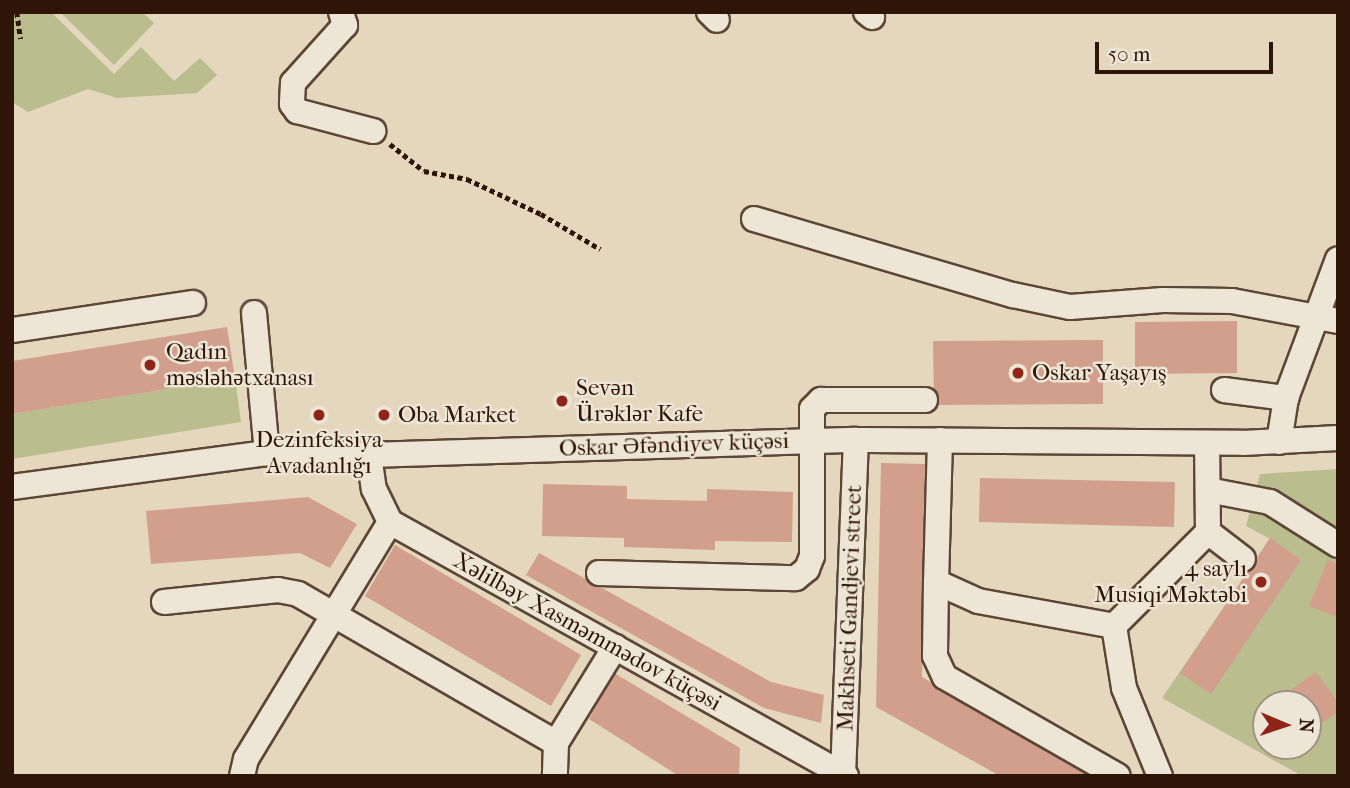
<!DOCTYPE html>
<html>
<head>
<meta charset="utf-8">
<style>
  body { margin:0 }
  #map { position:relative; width:1350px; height:788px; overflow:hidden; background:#e4d7be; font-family:"IM FELL French Canon",serif }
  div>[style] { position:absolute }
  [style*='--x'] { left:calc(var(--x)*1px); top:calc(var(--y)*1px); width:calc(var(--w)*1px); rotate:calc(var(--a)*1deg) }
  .green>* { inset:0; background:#babd8d }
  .building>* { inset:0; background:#d29f8d }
  .path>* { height:4.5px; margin-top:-2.25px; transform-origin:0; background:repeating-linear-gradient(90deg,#2f1507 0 5px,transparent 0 8.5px) }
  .roads { filter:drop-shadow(2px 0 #5c4635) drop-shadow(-2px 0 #5c4635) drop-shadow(0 2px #5c4635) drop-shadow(0 -2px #5c4635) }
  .minor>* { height:24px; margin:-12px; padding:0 12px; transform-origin:12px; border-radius:12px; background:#ede5d5 }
  .dots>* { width:19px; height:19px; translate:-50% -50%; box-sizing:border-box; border:4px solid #ede5d5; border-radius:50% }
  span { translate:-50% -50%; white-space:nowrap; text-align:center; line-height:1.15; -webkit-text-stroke:5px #ede5d5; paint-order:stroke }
  .poi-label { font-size:23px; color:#2f1507 }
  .left { translate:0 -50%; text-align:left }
  .right { translate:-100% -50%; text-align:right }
  .street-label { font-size:23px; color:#2f1507 }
  .frame { position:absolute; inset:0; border:14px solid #2f1507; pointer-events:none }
  .north { position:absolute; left:1252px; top:690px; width:70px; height:70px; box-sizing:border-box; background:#ede5d5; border:2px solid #a19283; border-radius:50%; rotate:92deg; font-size:19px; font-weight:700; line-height:28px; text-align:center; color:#2f1507 }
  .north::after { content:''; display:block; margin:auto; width:24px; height:32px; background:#8f2418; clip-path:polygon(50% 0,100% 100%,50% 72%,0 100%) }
  .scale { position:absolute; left:1095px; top:42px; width:178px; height:32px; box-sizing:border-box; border:4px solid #2f1507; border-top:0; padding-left:9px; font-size:21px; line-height:24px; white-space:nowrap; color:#2f1507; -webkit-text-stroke:5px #ede5d5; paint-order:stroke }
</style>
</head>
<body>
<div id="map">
  <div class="green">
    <i style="clip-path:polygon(12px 12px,51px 12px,114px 74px,141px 47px,174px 81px,200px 58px,217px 75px,197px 93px,117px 98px,88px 89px,28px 112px,12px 102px)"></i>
    <i style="clip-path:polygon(60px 12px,142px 12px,154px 23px,114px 65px)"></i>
    <i style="clip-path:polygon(235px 378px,241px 422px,12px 459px,12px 414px)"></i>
    <i style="clip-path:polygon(evenodd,1338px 469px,1338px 776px,1302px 776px,1162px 698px,1270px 539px,1246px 526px,1260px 474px,1338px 469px,1266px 704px,1308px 704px,1308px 746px,1266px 746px,1266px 704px)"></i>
  </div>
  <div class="building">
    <i style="clip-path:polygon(1237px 321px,1237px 373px,1135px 374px,1135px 322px)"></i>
    <i style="clip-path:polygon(227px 327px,235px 378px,12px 414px,12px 361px)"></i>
    <i style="clip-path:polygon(1103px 340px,1103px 404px,934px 405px,933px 341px)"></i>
    <i style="clip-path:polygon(881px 463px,925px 464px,922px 677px,1096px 776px,1000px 776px,876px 707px)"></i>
    <i style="clip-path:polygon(980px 478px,1175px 482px,1174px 527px,979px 522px)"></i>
    <i style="clip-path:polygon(543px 484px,627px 486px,627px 499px,707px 501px,707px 489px,793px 492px,792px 542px,715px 541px,715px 550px,624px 547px,624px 538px,542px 536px)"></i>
    <i style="clip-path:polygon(308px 497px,357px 524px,330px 568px,300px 553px,151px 564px,146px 511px)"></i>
    <i style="clip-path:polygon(1270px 538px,1301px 560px,1211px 694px,1180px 673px)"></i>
    <i style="clip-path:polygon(395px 545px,581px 655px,551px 706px,365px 596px)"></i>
    <i style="clip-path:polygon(539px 553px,771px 682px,824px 695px,821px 723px,764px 708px,526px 575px)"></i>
    <i style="clip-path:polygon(1328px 560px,1338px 564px,1338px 617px,1309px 606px)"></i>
    <i style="clip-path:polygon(1316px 672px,1338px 702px,1338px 712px,1308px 733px,1308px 704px,1276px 700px)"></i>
    <i style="clip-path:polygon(614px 673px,740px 748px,739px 776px,679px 776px,589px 719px)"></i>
  </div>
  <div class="path">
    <i style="--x:17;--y:12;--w:27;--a:82"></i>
    <i style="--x:390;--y:144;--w:43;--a:38.5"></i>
    <i style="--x:424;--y:171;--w:44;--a:10.5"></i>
    <i style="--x:467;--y:179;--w:82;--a:25.3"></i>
    <i style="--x:541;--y:214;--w:69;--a:30.7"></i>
  </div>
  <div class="roads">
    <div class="minor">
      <i style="--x:341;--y:12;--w:14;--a:73"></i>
      <i style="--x:345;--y:25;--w:78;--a:131.9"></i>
      <i style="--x:293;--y:83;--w:21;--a:93"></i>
      <i style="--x:292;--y:104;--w:9;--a:54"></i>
      <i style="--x:297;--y:111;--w:79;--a:14.7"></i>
      <i style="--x:709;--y:12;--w:11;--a:45"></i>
      <i style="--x:866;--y:12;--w:8;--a:40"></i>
      <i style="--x:754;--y:219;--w:270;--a:16.4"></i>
      <i style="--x:1013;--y:295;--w:58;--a:11.9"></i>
      <i style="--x:1070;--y:307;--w:93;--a:-4.3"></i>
      <i style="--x:1163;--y:300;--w:69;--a:0.8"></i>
      <i style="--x:1232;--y:301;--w:108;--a:10.7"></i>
      <i style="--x:254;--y:313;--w:141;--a:84.7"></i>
      <i style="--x:12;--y:330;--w:183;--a:-8.5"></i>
      <i style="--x:1224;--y:390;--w:63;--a:7.4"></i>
      <i style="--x:940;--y:440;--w:142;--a:91.6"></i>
      <i style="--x:936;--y:582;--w:46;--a:24.3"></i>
      <i style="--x:978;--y:601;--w:138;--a:10.4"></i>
      <i style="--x:1114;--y:626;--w:133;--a:-45"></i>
      <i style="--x:1208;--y:532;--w:89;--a:-90.6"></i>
      <i style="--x:1279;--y:442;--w:45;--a:-81"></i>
      <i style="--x:1286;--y:398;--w:148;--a:-69.5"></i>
      <i style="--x:369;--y:455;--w:34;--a:82"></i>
      <i style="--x:374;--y:489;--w:37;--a:64"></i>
      <i style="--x:390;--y:522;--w:522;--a:29.12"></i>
      <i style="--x:12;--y:487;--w:257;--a:-7.6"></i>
      <i style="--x:267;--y:453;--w:102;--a:1.1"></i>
      <i style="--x:369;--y:455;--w:487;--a:-1.8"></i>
      <i style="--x:856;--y:440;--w:387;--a:0.4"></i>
      <i style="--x:1243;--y:443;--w:95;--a:-3"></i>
      <i style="--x:1208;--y:490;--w:63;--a:11"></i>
      <i style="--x:1270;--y:502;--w:80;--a:32.3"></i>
      <i style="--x:1208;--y:532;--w:44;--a:37.6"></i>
      <i style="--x:599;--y:573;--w:197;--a:1.5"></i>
      <i style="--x:796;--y:578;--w:14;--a:-39"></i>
      <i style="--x:807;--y:569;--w:14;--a:-69"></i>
      <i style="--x:812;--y:556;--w:147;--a:-90"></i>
      <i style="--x:812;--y:409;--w:13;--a:-45"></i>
      <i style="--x:821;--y:400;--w:104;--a:0"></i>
      <i style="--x:936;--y:582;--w:74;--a:90.8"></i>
      <i style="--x:935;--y:656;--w:23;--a:65"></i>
      <i style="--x:945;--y:677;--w:199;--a:29.8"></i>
      <i style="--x:164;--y:602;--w:115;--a:-6"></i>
      <i style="--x:278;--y:590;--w:20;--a:11"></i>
      <i style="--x:298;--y:594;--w:298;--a:30"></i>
      <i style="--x:556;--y:743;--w:33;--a:92"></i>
      <i style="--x:1114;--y:626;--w:63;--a:80.8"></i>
      <i style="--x:1124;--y:688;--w:95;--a:67.8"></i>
      <i style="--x:556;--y:743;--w:113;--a:-58.4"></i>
      <i style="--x:242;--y:776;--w:17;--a:-77"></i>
      <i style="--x:246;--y:759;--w:277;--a:-58.7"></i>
      <i style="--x:843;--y:776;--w:336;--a:-87.8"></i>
    </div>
  </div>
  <div class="dots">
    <i style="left:150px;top:365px;background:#8f2418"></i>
    <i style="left:1018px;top:373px;background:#8f2418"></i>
    <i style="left:562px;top:401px;background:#8f2418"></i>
    <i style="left:319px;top:415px;background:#8f2418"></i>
    <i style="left:384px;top:415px;background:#8f2418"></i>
    <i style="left:1261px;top:582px;background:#8f2418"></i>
  </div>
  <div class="poi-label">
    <span class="left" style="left:166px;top:365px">Qadın<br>məsləhətxanası</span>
    <span class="left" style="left:1032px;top:373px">Oskar Yaşayış</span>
    <span class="left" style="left:576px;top:401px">Sevən<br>Ürəklər Kafe</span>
    <span class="left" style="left:398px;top:415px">Oba Market</span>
    <span style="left:319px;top:453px">Dezinfeksiya<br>Avadanlığı</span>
    <span class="right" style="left:1247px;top:582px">4 saylı<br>Musiqi Məktəbi</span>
  </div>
  <div class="street-label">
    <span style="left:674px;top:445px;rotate:-2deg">Oskar Əfəndiyev küçəsi</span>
    <span style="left:850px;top:608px;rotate:-88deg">Makhseti Gandjevi street</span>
    <span style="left:587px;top:632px;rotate:29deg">Xəlilbəy Xasməmmədov küçəsi</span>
  </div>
  <div class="frame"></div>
  <div class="north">N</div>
  <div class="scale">50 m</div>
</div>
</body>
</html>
